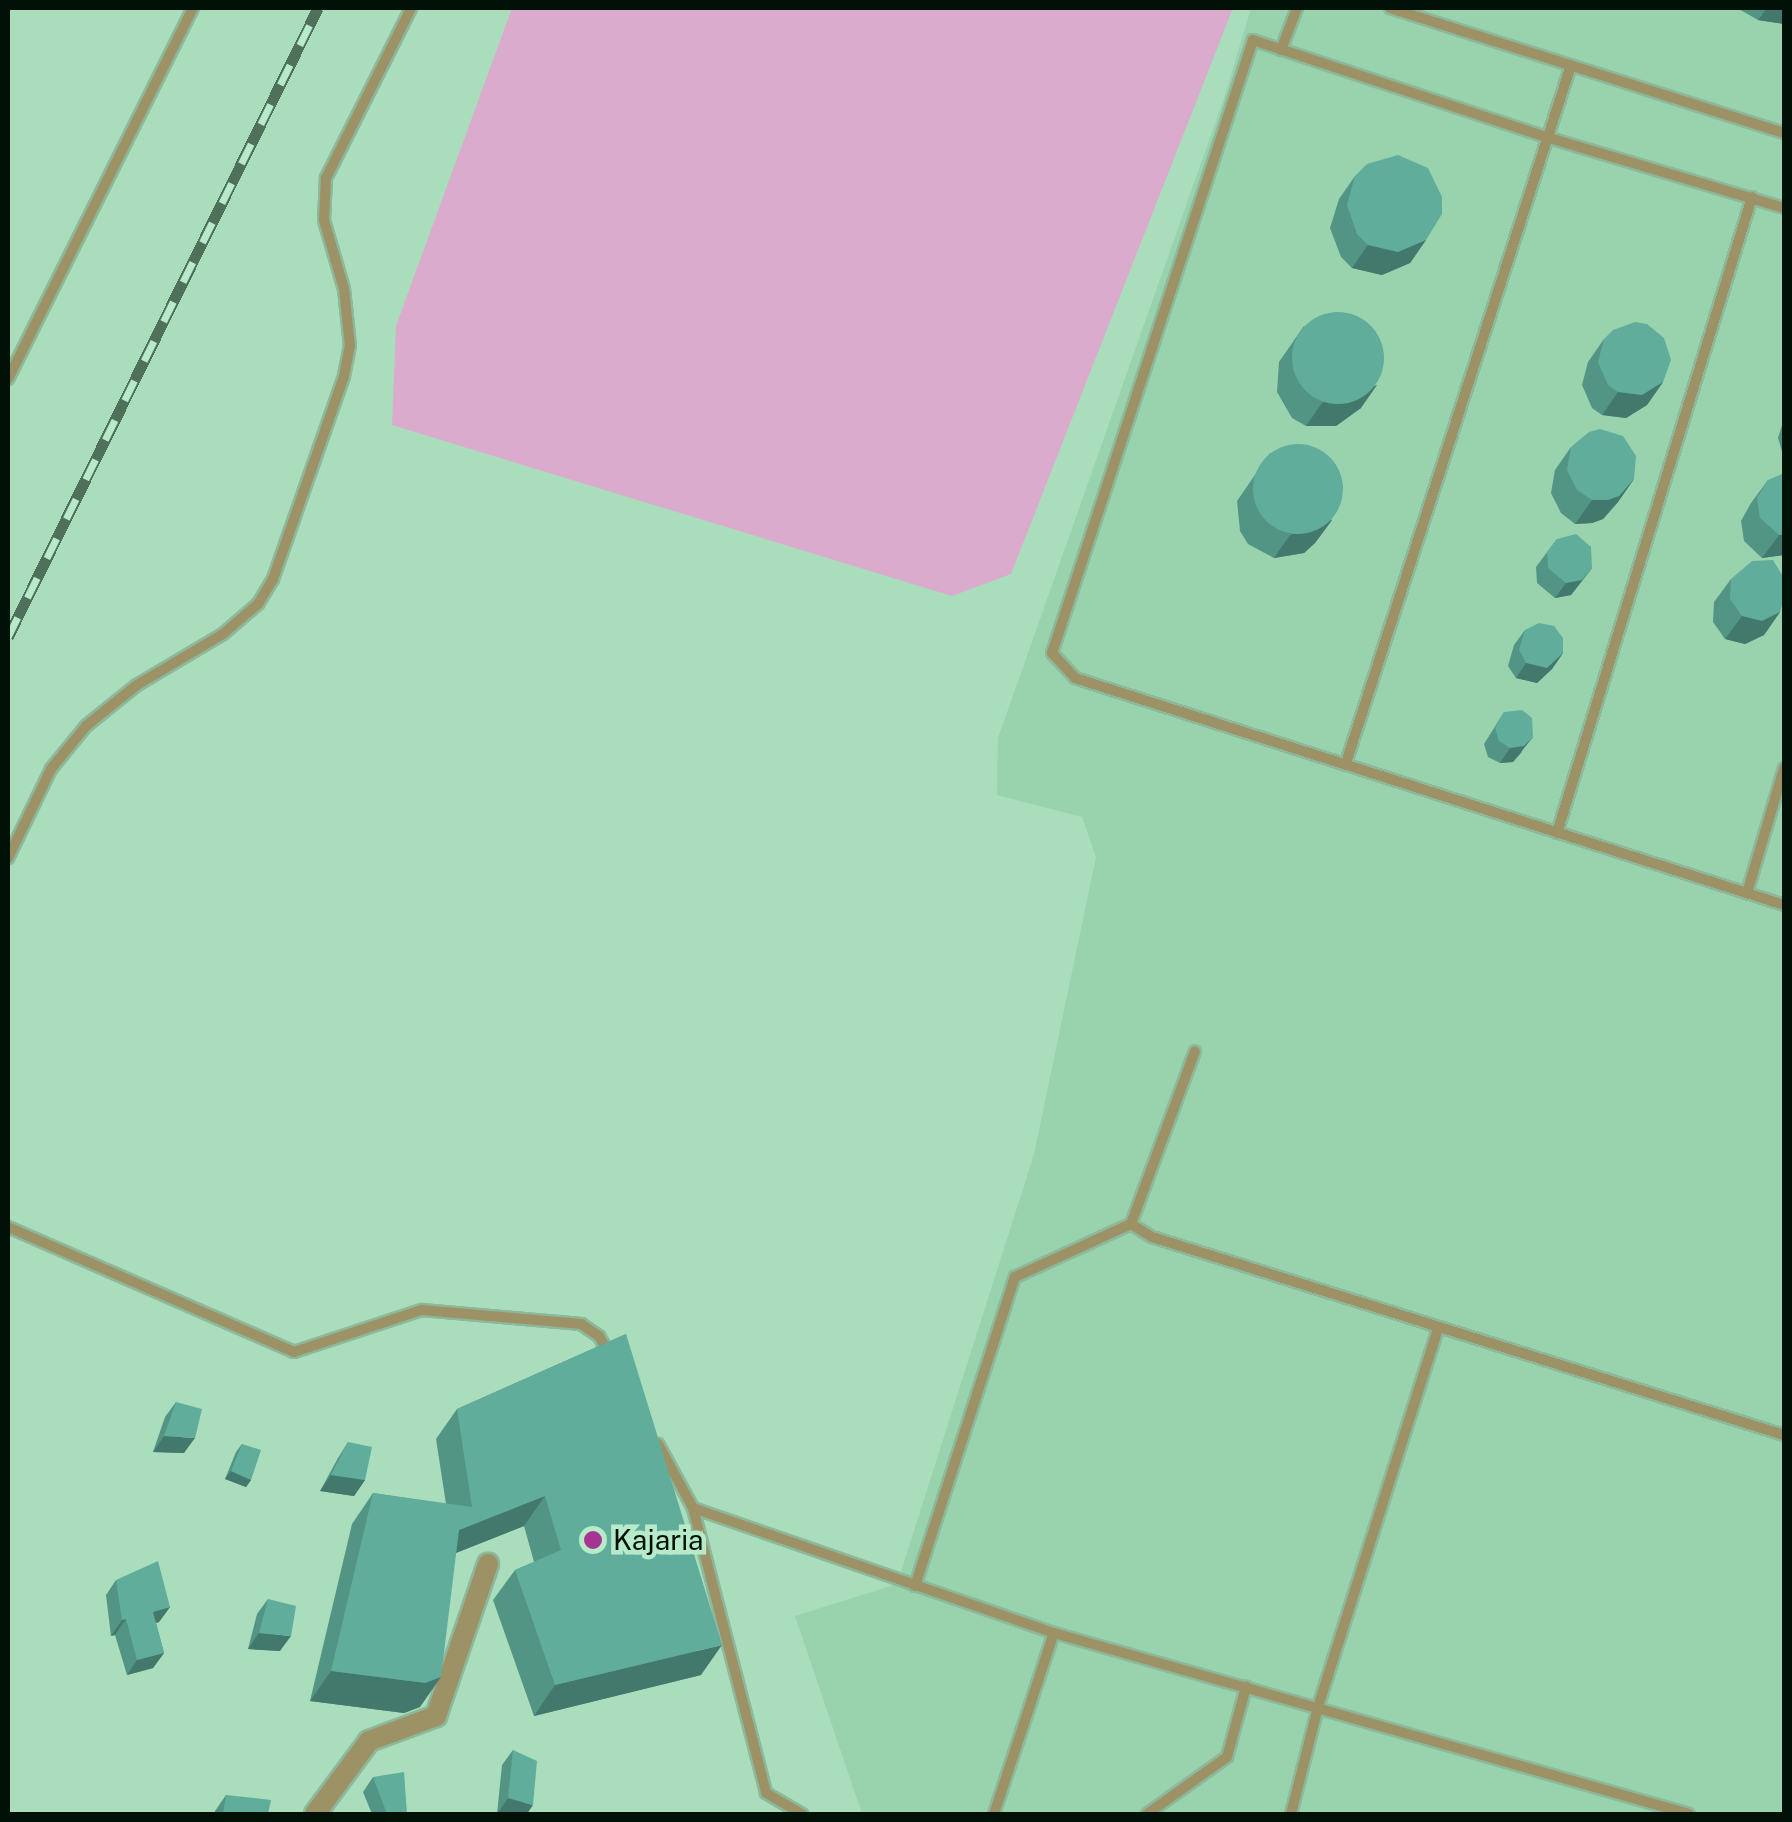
<!DOCTYPE html>
<html>
<head>
<meta charset="utf-8">
<style>
  body { margin:0 }
  #map { position:relative; width:1792px; height:1822px; overflow:hidden; background:#aaddbc; font-family:"Public Sans",sans-serif }
  div>[style] { position:absolute }
  [style*='--x'] { left:calc(var(--x)*1px); top:calc(var(--y)*1px); width:calc(var(--w)*1px); rotate:calc(var(--a)*1deg) }
  .built>* { inset:0; background:#99d3ae }
  .green>* { inset:0; background:#daabcd }
  .roads { filter:drop-shadow(2px 0 #8cb89b) drop-shadow(-2px 0 #8cb89b) drop-shadow(0 2px #8cb89b) drop-shadow(0 -2px #8cb89b) }
  .lane>* { height:10px; margin:-5px; padding:0 5px; transform-origin:5px; border-radius:5px; background:#9d9265 }
  .street>* { height:20px; margin:-10px; padding:0 10px; transform-origin:10px; border-radius:10px; background:#9d9265 }
  .rail>* { height:11px; margin-top:-5.5px; transform-origin:0; background:repeating-linear-gradient(90deg,#b7eac9 0 22px,#4f705b 0 44px); box-sizing:border-box; border-block:2px solid #4f705b }
  .wall>* { inset:0; background:#539585 }
  .shaded-wall>* { inset:0; background:#43796c }
  .building>* { inset:0; background:#60ad9b }
  .round { border-radius:50% }
  .dots>* { width:28px; height:28px; translate:-50% -50%; box-sizing:border-box; border:5px solid #b7eac9; border-radius:50% }
  span { translate:-50% -50%; white-space:nowrap; text-align:center; line-height:1.15; -webkit-text-stroke:9px #b7eac9; paint-order:stroke }
  .poi-label { font-size:28px; color:#011107 }
  .left { translate:0 -50%; text-align:left }
  .frame { position:absolute; inset:0; border:10px solid #011107; pointer-events:none }
</style>
</head>
<body>
<div id="map">
  <div class="built">
    <i style="clip-path:polygon(1251px 8px,1784px 8px,1784px 1814px,862px 1814px,795px 1616px,897px 1584px,1034px 1154px,1096px 857px,1082px 817px,997px 795px,998px 738px,1224px 98px)"></i>
  </div>
  <div class="green">
    <i style="clip-path:polygon(512px 8px,1233px 8px,1011px 574px,952px 596px,392px 425px,396px 326px)"></i>
  </div>
  <div class="roads">
    <div class="lane">
      <i style="--x:1390;--y:8;--w:413;--a:17.6"></i>
      <i style="--x:1281;--y:50;--w:45;--a:-69.1"></i>
      <i style="--x:1784;--y:208;--w:248;--a:-163.4"></i>
      <i style="--x:1546;--y:137;--w:309;--a:-161.7"></i>
      <i style="--x:1253;--y:40;--w:645;--a:108.15"></i>
      <i style="--x:1052;--y:653;--w:34;--a:47"></i>
      <i style="--x:1075;--y:678;--w:744;--a:17.75"></i>
      <i style="--x:8;--y:379;--w:415;--a:-63.5"></i>
      <i style="--x:1346;--y:763;--w:733;--a:-72.13"></i>
      <i style="--x:1557;--y:833;--w:665;--a:-72.95"></i>
      <i style="--x:8;--y:858;--w:99;--a:-64.2"></i>
      <i style="--x:51;--y:769;--w:55;--a:-50.9"></i>
      <i style="--x:86;--y:726;--w:65;--a:-38.8"></i>
      <i style="--x:137;--y:685;--w:100;--a:-30.7"></i>
      <i style="--x:223;--y:634;--w:46;--a:-40.6"></i>
      <i style="--x:258;--y:604;--w:29;--a:-59"></i>
      <i style="--x:273;--y:579;--w:215;--a:-70.7"></i>
      <i style="--x:344;--y:376;--w:31;--a:-79"></i>
      <i style="--x:350;--y:346;--w:57;--a:-96"></i>
      <i style="--x:344;--y:289;--w:72;--a:-106.2"></i>
      <i style="--x:324;--y:220;--w:42;--a:-87.3"></i>
      <i style="--x:326;--y:178;--w:190;--a:-63.4"></i>
      <i style="--x:1747;--y:893;--w:130;--a:-73.5"></i>
      <i style="--x:1131;--y:1224;--w:25;--a:32"></i>
      <i style="--x:1152;--y:1237;--w:662;--a:17.4"></i>
      <i style="--x:8;--y:1227;--w:312;--a:23.6"></i>
      <i style="--x:294;--y:1352;--w:135;--a:-18.2"></i>
      <i style="--x:422;--y:1310;--w:160;--a:5"></i>
      <i style="--x:581;--y:1324;--w:22;--a:34"></i>
      <i style="--x:599;--y:1336;--w:21;--a:61"></i>
      <i style="--x:658;--y:1444;--w:73;--a:61.3"></i>
      <i style="--x:693;--y:1508;--w:294;--a:75.6"></i>
      <i style="--x:766;--y:1793;--w:42;--a:30.3"></i>
      <i style="--x:693;--y:1508;--w:382;--a:19.1"></i>
      <i style="--x:1054;--y:1633;--w:660;--a:15.91"></i>
      <i style="--x:915;--y:1586;--w:325;--a:-72.1"></i>
      <i style="--x:1015;--y:1277;--w:128;--a:-24.6"></i>
      <i style="--x:1131;--y:1224;--w:184;--a:-69.7"></i>
      <i style="--x:994;--y:1814;--w:191;--a:-71.7"></i>
      <i style="--x:1147;--y:1814;--w:98;--a:-35.5"></i>
      <i style="--x:1227;--y:1757;--w:73;--a:-74.8"></i>
      <i style="--x:1291;--y:1814;--w:110;--a:-75.8"></i>
      <i style="--x:1318;--y:1707;--w:398;--a:-72.4"></i>
    </div>
    <div class="street">
      <i style="--x:315;--y:1814;--w:91;--a:-53.5"></i>
      <i style="--x:369;--y:1741;--w:72;--a:-20.5"></i>
      <i style="--x:436;--y:1716;--w:161;--a:-71.1"></i>
    </div>
  </div>
  <div class="rail">
    <i style="--x:8;--y:637;--w:701;--a:-63.76"></i>
  </div>
  <div class="wall">
    <i style="clip-path:polygon(1737px 8px,1784px 8px,1784px 24px,1758px 20px)"></i>
    <i style="clip-path:polygon(1355px 176px,1426px 240px,1410px 263px,1382px 275px,1352px 268px,1341px 257px,1330px 228px,1339px 199px)"></i>
    <i style="clip-path:polygon(1304px 326px,1361px 408px,1336px 426px,1306px 426px,1292px 418px,1277px 392px,1279px 362px)"></i>
    <i style="clip-path:polygon(1604px 339px,1663px 382px,1647px 405px,1626px 418px,1602px 415px,1592px 408px,1582px 385px,1588px 362px)"></i>
    <i style="clip-path:polygon(1784px 419px,1784px 458px,1778px 438px)"></i>
    <i style="clip-path:polygon(1571px 447px,1634px 479px,1618px 502px,1603px 519px,1592px 523px,1575px 524px,1561px 513px,1551px 493px,1555px 470px)"></i>
    <i style="clip-path:polygon(1270px 453px,1332px 520px,1315px 543px,1304px 553px,1274px 558px,1248px 544px,1240px 531px,1237px 501px)"></i>
    <i style="clip-path:polygon(1768px 480px,1784px 555px,1762px 558px,1744px 541px,1741px 521px,1751px 503px)"></i>
    <i style="clip-path:polygon(1557px 539px,1592px 568px,1571px 595px,1555px 598px,1537px 583px,1536px 567px)"></i>
    <i style="clip-path:polygon(1731px 579px,1780px 612px,1764px 635px,1745px 644px,1725px 639px,1713px 622px,1714px 602px)"></i>
    <i style="clip-path:polygon(1525px 630px,1563px 653px,1552px 669px,1537px 683px,1516px 678px,1508px 666px,1514px 645px)"></i>
    <i style="clip-path:polygon(1504px 712px,1522px 752px,1513px 762px,1500px 763px,1488px 757px,1484px 744px)"></i>
    <i style="clip-path:polygon(626px 1334px,701px 1675px,534px 1716px,493px 1600px,515px 1570px,534px 1562px,524px 1526px,456px 1553px,420px 1707px,404px 1713px,310px 1701px,352px 1524px,373px 1493px,446px 1504px,436px 1439px,457px 1409px)"></i>
    <i style="clip-path:polygon(176px 1402px,184px 1453px,153px 1452px,165px 1417px)"></i>
    <i style="clip-path:polygon(348px 1442px,365px 1480px,354px 1496px,320px 1491px,338px 1458px)"></i>
    <i style="clip-path:polygon(242px 1444px,251px 1480px,246px 1487px,225px 1479px,236px 1452px)"></i>
    <i style="clip-path:polygon(116px 1580px,170px 1607px,159px 1622px,156px 1623px,164px 1653px,153px 1668px,127px 1675px,115px 1635px,111px 1636px,106px 1595px)"></i>
    <i style="clip-path:polygon(268px 1599px,280px 1651px,248px 1649px,257px 1614px)"></i>
    <i style="clip-path:polygon(513px 1750px,527px 1814px,497px 1814px,502px 1765px)"></i>
    <i style="clip-path:polygon(373px 1777px,407px 1814px,372px 1814px,363px 1792px)"></i>
    <i style="clip-path:polygon(226px 1795px,268px 1814px,215px 1814px,215px 1811px)"></i>
  </div>
  <div class="shaded-wall">
    <i style="clip-path:polygon(1767px 8px,1784px 8px,1784px 24px,1758px 20px)"></i>
    <i style="clip-path:polygon(1426px 240px,1410px 263px,1382px 275px,1352px 268px,1368px 245px)"></i>
    <i style="clip-path:polygon(1663px 382px,1647px 405px,1626px 418px,1602px 415px,1618px 392px)"></i>
    <i style="clip-path:polygon(1377px 385px,1361px 408px,1336px 426px,1306px 426px,1322px 403px)"></i>
    <i style="clip-path:polygon(1634px 479px,1618px 502px,1603px 519px,1592px 523px,1575px 524px,1592px 500px)"></i>
    <i style="clip-path:polygon(1332px 520px,1315px 543px,1304px 553px,1274px 558px,1290px 535px)"></i>
    <i style="clip-path:polygon(1784px 534px,1784px 555px,1762px 558px,1779px 535px)"></i>
    <i style="clip-path:polygon(1592px 568px,1571px 595px,1555px 598px,1566px 583px)"></i>
    <i style="clip-path:polygon(1780px 612px,1764px 635px,1745px 644px,1725px 639px,1742px 616px)"></i>
    <i style="clip-path:polygon(1563px 653px,1552px 669px,1537px 683px,1516px 678px,1526px 663px)"></i>
    <i style="clip-path:polygon(1533px 737px,1513px 762px,1500px 763px,1510px 748px)"></i>
    <i style="clip-path:polygon(164px 1436px,195px 1438px,184px 1453px,153px 1452px)"></i>
    <i style="clip-path:polygon(231px 1471px,251px 1480px,246px 1487px,225px 1479px)"></i>
    <i style="clip-path:polygon(331px 1475px,365px 1480px,354px 1496px,320px 1491px)"></i>
    <i style="clip-path:polygon(545px 1496px,524px 1526px,438px 1560px,459px 1530px)"></i>
    <i style="clip-path:polygon(170px 1607px,159px 1622px,142px 1627px,153px 1612px)"></i>
    <i style="clip-path:polygon(126px 1619px,115px 1635px,111px 1636px,122px 1620px)"></i>
    <i style="clip-path:polygon(259px 1633px,291px 1636px,280px 1651px,248px 1649px)"></i>
    <i style="clip-path:polygon(722px 1645px,701px 1675px,534px 1716px,555px 1685px)"></i>
    <i style="clip-path:polygon(164px 1653px,153px 1668px,127px 1675px,137px 1660px)"></i>
    <i style="clip-path:polygon(331px 1671px,441px 1677px,420px 1707px,404px 1713px,310px 1701px)"></i>
    <i style="clip-path:polygon(508px 1798px,533px 1805px,527px 1814px,497px 1814px)"></i>
  </div>
  <div class="building">
    <i style="clip-path:polygon(1398px 155px,1428px 168px,1442px 197px,1442px 214px,1426px 240px,1398px 252px,1368px 245px,1357px 234px,1347px 205px,1355px 176px,1367px 164px)"></i>
    <i class="round" style="left:1292px;top:312px;width:92px;height:92px"></i>
    <i style="clip-path:polygon(1635px 322px,1647px 324px,1664px 338px,1671px 360px,1663px 382px,1642px 395px,1618px 392px,1608px 385px,1598px 362px,1604px 339px,1613px 330px)"></i>
    <i style="clip-path:polygon(1600px 429px,1623px 436px,1636px 456px,1634px 479px,1619px 496px,1608px 500px,1592px 500px,1577px 490px,1567px 470px,1571px 447px,1589px 432px)"></i>
    <i class="round" style="left:1253px;top:444px;width:90px;height:90px"></i>
    <i style="clip-path:polygon(1784px 473px,1784px 534px,1779px 535px,1760px 518px,1757px 498px,1768px 480px)"></i>
    <i style="clip-path:polygon(1576px 534px,1591px 547px,1592px 568px,1582px 580px,1566px 583px,1548px 568px,1547px 552px,1557px 539px)"></i>
    <i style="clip-path:polygon(1773px 560px,1784px 578px,1784px 598px,1780px 612px,1762px 621px,1742px 616px,1730px 599px,1731px 579px,1752px 561px)"></i>
    <i style="clip-path:polygon(1539px 623px,1554px 626px,1563px 638px,1563px 653px,1547px 668px,1526px 663px,1519px 650px,1525px 630px)"></i>
    <i style="clip-path:polygon(1522px 710px,1532px 718px,1533px 737px,1524px 746px,1510px 748px,1499px 741px,1495px 728px,1504px 712px)"></i>
    <i style="clip-path:polygon(626px 1334px,722px 1645px,555px 1685px,515px 1570px,561px 1550px,545px 1496px,459px 1530px,441px 1677px,425px 1683px,331px 1671px,373px 1493px,472px 1507px,457px 1409px)"></i>
    <i style="clip-path:polygon(176px 1402px,202px 1409px,195px 1438px,164px 1436px)"></i>
    <i style="clip-path:polygon(348px 1442px,372px 1447px,365px 1480px,331px 1475px)"></i>
    <i style="clip-path:polygon(242px 1444px,261px 1450px,251px 1480px,231px 1471px)"></i>
    <i style="clip-path:polygon(158px 1561px,170px 1607px,153px 1612px,164px 1653px,137px 1660px,126px 1619px,122px 1620px,116px 1580px)"></i>
    <i style="clip-path:polygon(268px 1599px,296px 1606px,291px 1636px,259px 1633px)"></i>
    <i style="clip-path:polygon(513px 1750px,537px 1761px,533px 1805px,508px 1798px)"></i>
    <i style="clip-path:polygon(404px 1772px,407px 1814px,387px 1814px,373px 1777px)"></i>
    <i style="clip-path:polygon(226px 1795px,271px 1800px,268px 1814px,223px 1814px)"></i>
  </div>
  <div class="dots">
    <i style="left:593px;top:1540px;background:#a63591"></i>
  </div>
  <div class="poi-label">
    <span class="left" style="left:613px;top:1540px">Kajaria</span>
  </div>
  <div class="frame"></div>
</div>
</body>
</html>
